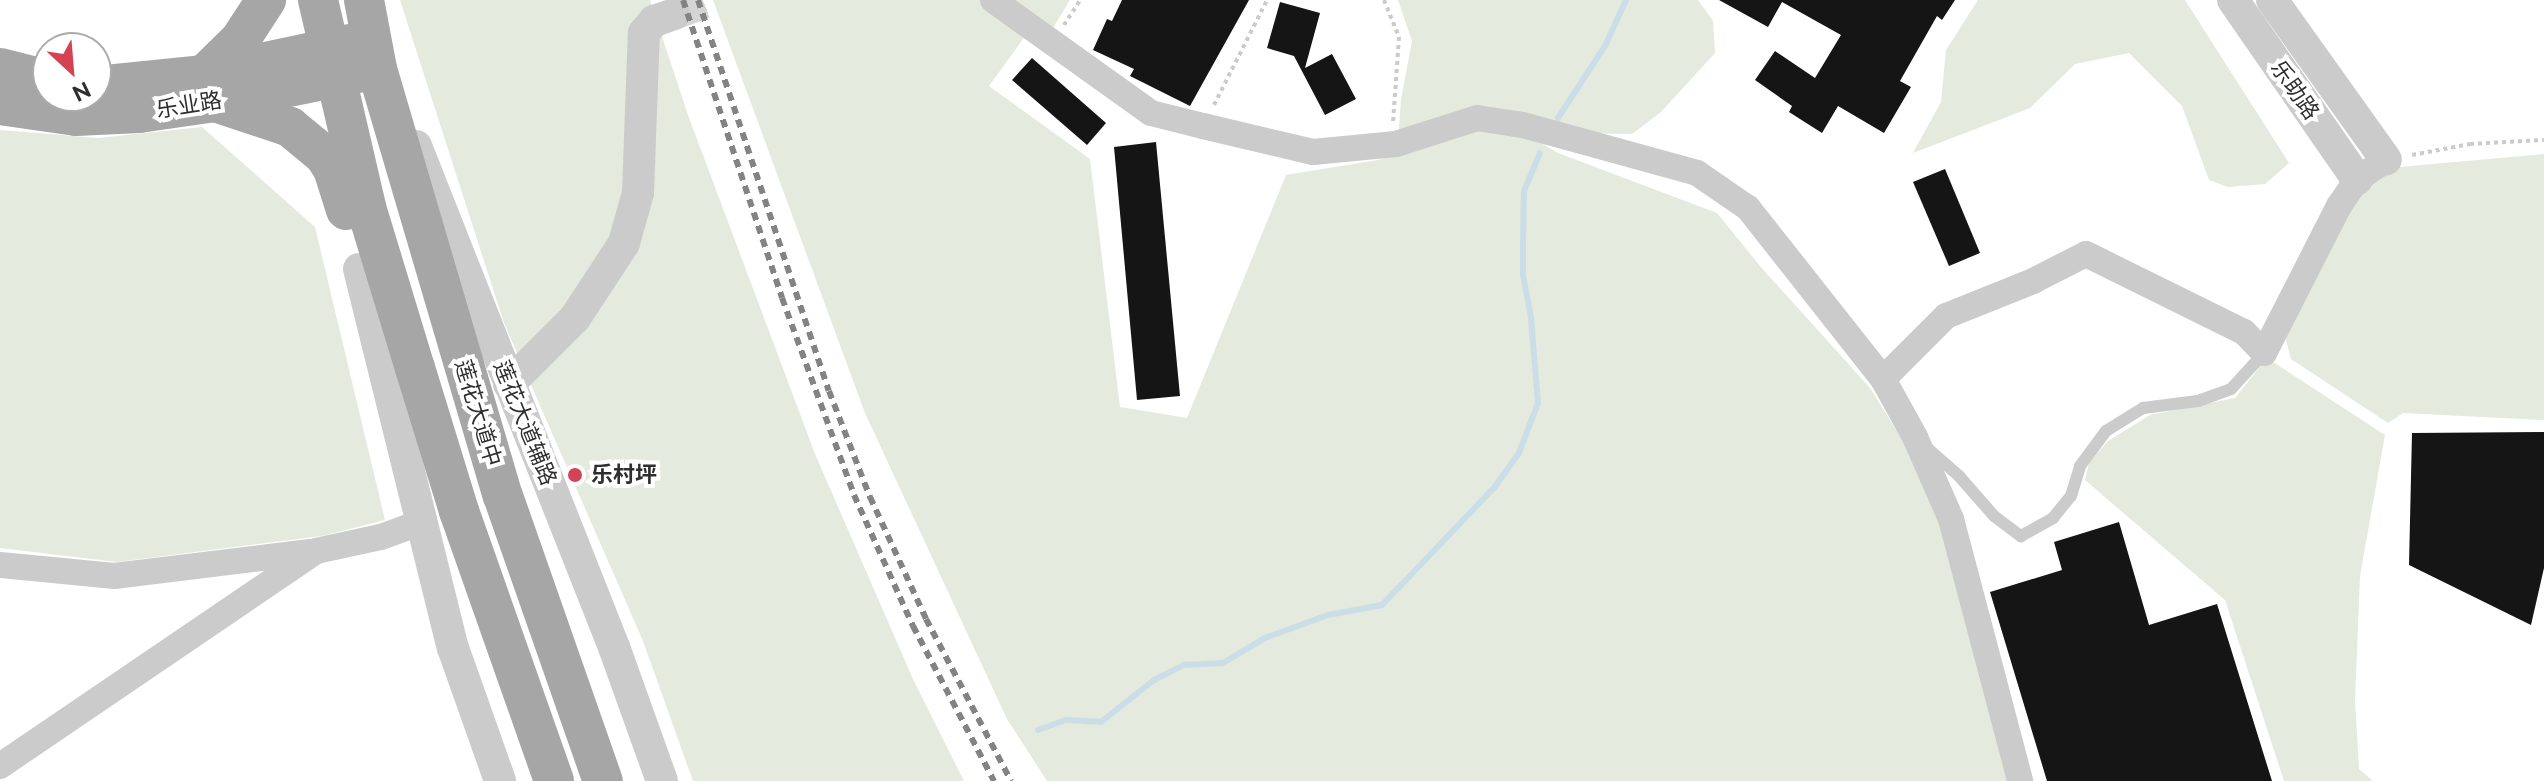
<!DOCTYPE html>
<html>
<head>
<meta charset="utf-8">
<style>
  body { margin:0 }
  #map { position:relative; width:2544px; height:781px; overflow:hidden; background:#fff; font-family:Raleway,"Noto Sans SC",sans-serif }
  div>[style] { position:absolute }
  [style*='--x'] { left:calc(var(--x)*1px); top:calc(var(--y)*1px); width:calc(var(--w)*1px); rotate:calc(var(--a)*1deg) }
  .green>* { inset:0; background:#e4eadd }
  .stream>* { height:6px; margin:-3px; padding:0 3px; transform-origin:3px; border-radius:3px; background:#cbdee8 }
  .building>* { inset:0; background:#151515 }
  .tertiary-tunnel>* { height:32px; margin-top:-16px; transform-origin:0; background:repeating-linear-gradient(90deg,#d5d5d5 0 32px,transparent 0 48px) }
  .path>* { height:4px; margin-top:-2px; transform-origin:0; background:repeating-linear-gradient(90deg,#cbcbcb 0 4px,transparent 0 8px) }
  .service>* { height:12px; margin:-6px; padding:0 6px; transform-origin:6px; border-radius:6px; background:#cbcbcb }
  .minor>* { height:26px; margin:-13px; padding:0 13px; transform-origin:13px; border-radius:13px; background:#cbcbcb }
  .tertiary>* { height:32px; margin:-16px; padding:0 16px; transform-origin:16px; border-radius:16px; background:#cbcbcb }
  .primary>* { height:40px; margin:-20px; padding:0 20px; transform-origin:20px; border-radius:20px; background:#a6a6a6 }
  .rail>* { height:6px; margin-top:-3px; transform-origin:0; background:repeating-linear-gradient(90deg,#838383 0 8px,transparent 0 14px) }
  .dots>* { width:22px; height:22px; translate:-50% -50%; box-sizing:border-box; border:4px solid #fff; border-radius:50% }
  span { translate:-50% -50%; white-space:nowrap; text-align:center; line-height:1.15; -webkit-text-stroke:8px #fff; paint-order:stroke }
  .street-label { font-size:22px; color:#2e2e2e }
  .poi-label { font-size:22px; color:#2e2e2e; font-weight:700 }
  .left { translate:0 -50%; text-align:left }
  .north { position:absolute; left:32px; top:32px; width:80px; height:80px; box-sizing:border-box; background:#fff; border:2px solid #ababab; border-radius:50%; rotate:154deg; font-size:22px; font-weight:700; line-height:32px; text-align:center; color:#2e2e2e }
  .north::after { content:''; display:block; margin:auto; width:28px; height:36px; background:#d34255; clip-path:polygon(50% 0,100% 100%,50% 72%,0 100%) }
</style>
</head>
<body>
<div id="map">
  <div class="green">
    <i style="clip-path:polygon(400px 0,650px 0,688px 115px,815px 454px,913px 679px,964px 781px,693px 781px,643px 641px,504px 323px)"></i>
    <i style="clip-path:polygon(713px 0,1070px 0,1050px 33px,1036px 21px,989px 86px,1090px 159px,1120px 407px,1187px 418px,1286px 175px,1378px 160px,1483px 128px,1527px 135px,1558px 153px,1717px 213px,1760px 266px,1870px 388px,1903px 441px,1939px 523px,2011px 781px,1047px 781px,1007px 719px,865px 413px)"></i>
    <i style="clip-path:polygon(1398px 0,1698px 0,1713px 21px,1715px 53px,1661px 112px,1632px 134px,1399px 130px,1401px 99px,1412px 41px)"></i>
    <i style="clip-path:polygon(1978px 0,2185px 0,2289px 163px,2265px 184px,2228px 187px,2209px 180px,2182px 106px,2129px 53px,2075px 64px,2030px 108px,1913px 153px,1941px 102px,1946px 50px)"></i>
    <i style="clip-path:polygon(202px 127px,315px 227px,385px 520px,322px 536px,117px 562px,0 548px,0 130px,98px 138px)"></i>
    <i style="clip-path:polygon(2544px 154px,2544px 420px,2403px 413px,2388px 423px,2291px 359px,2283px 329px,2360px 191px,2399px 167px)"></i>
    <i style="clip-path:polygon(2267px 358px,2385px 435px,2360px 576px,2355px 700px,2359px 769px,2373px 781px,2284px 781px,2225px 600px,2085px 480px,2089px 463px,2108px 441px,2150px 415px,2235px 398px)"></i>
  </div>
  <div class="stream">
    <i style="--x:1558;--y:118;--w:86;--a:-56.9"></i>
    <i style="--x:1605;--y:46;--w:51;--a:-65.5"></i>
    <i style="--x:1038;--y:730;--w:30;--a:-20"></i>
    <i style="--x:1066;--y:720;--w:35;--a:3"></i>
    <i style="--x:1101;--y:722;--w:68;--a:-38.4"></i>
    <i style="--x:1154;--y:680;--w:34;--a:-27"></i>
    <i style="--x:1184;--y:665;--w:39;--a:-3"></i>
    <i style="--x:1223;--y:663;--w:49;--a:-30.8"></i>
    <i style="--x:1265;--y:638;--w:67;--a:-20.1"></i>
    <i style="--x:1328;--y:615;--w:55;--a:-10.5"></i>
    <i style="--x:1382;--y:605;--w:162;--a:-46.3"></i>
    <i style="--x:1494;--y:488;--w:43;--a:-54.5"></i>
    <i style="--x:1519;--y:453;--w:53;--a:-69.2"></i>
    <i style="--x:1538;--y:403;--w:86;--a:-94.7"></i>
    <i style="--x:1531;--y:317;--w:43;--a:-100.8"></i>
    <i style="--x:1523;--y:275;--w:33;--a:-90"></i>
    <i style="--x:1523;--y:242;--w:51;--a:-88.9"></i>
    <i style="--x:1524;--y:191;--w:41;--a:-67.2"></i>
  </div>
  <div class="building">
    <i style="clip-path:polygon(1122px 0,1249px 0,1190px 106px,1130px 76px,1134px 69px,1093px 50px,1107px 19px,1112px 21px)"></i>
    <i style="clip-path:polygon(1719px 0,1955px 0,1942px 20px,1937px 16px,1900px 81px,1911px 87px,1884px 133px,1838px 106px,1822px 133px,1789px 112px,1792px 106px,1755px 80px,1775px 51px,1815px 78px,1841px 35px,1782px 2px,1768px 27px)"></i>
    <i style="clip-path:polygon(1280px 2px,1320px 13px,1305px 68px,1332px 54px,1356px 99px,1325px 115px,1294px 56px,1267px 48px)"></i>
    <i style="clip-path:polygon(1032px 58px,1106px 123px,1087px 145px,1012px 80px)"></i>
    <i style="clip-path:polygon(1156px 142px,1180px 396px,1137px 400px,1114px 147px)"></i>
    <i style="clip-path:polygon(1945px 169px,1980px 253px,1949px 266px,1913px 182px)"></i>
    <i style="clip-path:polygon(2544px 432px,2544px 568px,2531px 625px,2409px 565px,2412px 433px)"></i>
    <i style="clip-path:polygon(2119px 522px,2149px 625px,2217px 604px,2272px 781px,2047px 781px,1990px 592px,2062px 570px,2054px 542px)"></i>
  </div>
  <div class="tertiary-tunnel">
    <i style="--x:674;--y:14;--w:39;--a:-21"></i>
  </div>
  <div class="path">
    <i style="--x:1384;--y:0;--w:40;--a:68"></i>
    <i style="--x:1399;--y:37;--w:85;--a:94"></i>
    <i style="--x:1064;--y:25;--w:30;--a:-57"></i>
    <i style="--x:1214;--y:105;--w:118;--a:-63.2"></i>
    <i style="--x:2412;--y:155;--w:59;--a:-10.7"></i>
    <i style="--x:2470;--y:144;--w:74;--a:-3.1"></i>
  </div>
  <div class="service">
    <i style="--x:1926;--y:447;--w:44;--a:41.3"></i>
    <i style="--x:1959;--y:476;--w:53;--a:48.8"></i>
    <i style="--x:1994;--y:516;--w:34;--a:37"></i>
    <i style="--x:2021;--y:536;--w:37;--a:-29"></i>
    <i style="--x:2053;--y:518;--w:28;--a:-51"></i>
    <i style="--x:2071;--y:496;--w:31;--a:-73"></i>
    <i style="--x:2080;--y:466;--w:44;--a:-53.4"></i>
    <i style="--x:2106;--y:431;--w:44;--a:-31.9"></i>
    <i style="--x:2143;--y:408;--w:55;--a:-7.3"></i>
    <i style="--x:2198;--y:401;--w:35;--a:-20"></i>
    <i style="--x:2231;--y:389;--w:49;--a:-47.5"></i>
  </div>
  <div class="minor">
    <i style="--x:993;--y:0;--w:194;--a:35.6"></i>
    <i style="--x:1151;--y:113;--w:54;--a:14"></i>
    <i style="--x:1203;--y:126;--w:113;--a:13.3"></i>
    <i style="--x:1313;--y:152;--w:83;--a:-5.5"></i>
    <i style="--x:1396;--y:144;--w:85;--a:-17.8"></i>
    <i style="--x:1477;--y:118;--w:47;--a:8.7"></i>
    <i style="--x:1523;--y:125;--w:180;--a:15.4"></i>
    <i style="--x:1697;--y:173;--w:62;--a:34.5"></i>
    <i style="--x:1748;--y:208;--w:218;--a:51.7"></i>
    <i style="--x:1883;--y:379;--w:89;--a:-45"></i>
    <i style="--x:1946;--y:316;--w:94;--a:-21.9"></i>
    <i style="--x:2033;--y:281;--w:59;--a:-27"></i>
    <i style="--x:2086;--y:254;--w:176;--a:26.3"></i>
    <i style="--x:2244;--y:332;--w:29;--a:46"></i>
    <i style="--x:2264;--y:353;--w:165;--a:-63"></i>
    <i style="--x:2339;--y:206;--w:32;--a:-56"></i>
    <i style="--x:2357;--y:179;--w:35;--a:-33"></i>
    <i style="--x:1883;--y:379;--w:66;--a:61.1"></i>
    <i style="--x:1915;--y:437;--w:90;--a:66.3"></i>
    <i style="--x:1951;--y:519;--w:271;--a:75.2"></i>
    <i style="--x:0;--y:565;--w:115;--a:5.5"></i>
    <i style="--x:114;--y:576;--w:197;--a:-7"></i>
    <i style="--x:0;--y:766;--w:382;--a:-34.2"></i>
    <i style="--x:316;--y:551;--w:66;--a:-12.2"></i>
    <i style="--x:381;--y:537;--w:40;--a:-20.2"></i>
  </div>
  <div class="tertiary">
    <i style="--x:2233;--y:0;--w:218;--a:55.3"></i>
    <i style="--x:2272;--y:0;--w:196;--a:54.5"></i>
    <i style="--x:416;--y:146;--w:539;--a:68.44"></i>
    <i style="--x:614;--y:647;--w:142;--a:70.3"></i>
    <i style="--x:359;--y:269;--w:390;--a:76.1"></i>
    <i style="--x:453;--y:648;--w:141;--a:70.5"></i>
    <i style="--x:509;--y:384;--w:93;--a:-45"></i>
    <i style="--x:575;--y:318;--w:90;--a:-56.8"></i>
    <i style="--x:624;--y:243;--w:52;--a:-74.4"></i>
    <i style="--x:638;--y:193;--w:160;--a:-87.9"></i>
    <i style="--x:644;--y:33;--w:16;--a:-50"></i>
    <i style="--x:654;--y:21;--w:21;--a:-19"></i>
  </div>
  <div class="primary">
    <i style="--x:318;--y:0;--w:212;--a:76.9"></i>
    <i style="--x:366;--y:207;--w:168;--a:73.1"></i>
    <i style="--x:415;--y:368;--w:150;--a:72.9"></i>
    <i style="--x:459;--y:511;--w:286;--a:70.6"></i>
    <i style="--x:364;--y:0;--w:70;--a:79.3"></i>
    <i style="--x:377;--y:69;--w:445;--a:73.6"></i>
    <i style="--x:503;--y:496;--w:302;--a:70.7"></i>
    <i style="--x:0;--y:68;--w:49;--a:14"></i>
    <i style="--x:204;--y:75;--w:50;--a:-44.2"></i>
    <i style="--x:240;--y:40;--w:48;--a:-57"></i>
    <i style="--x:96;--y:86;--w:109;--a:-5.8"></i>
    <i style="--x:204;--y:75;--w:154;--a:-12"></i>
    <i style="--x:218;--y:103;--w:76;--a:18.4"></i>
    <i style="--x:290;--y:127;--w:44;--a:39.5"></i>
    <i style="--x:324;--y:155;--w:17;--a:57"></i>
    <i style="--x:333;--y:169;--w:43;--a:72.4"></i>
    <i style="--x:0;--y:105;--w:77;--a:8.2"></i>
    <i style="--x:76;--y:116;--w:63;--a:-2.7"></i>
    <i style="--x:139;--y:113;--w:77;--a:-8.2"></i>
    <i style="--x:215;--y:102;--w:151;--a:-11.5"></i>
  </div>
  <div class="rail">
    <i style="--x:683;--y:0;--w:314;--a:71.6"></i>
    <i style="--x:782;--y:298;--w:210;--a:69.9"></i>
    <i style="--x:854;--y:495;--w:144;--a:65.8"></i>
    <i style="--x:913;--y:626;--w:175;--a:62.4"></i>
    <i style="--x:698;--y:0;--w:412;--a:71.5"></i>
    <i style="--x:829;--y:391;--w:114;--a:68.9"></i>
    <i style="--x:870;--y:497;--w:134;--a:65.3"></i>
    <i style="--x:926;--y:619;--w:183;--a:62.3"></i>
  </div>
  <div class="dots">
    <i style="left:575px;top:475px;background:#d34255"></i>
  </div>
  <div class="street-label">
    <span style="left:2295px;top:90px;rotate:55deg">乐助路</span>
    <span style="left:189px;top:105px;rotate:-9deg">乐业路</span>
    <span style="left:478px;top:413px;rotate:73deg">莲花大道中</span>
    <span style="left:525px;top:423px;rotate:68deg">莲花大道辅路</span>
  </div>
  <div class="poi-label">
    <span class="left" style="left:591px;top:475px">乐村坪</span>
  </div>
  <div class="north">N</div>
</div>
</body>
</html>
